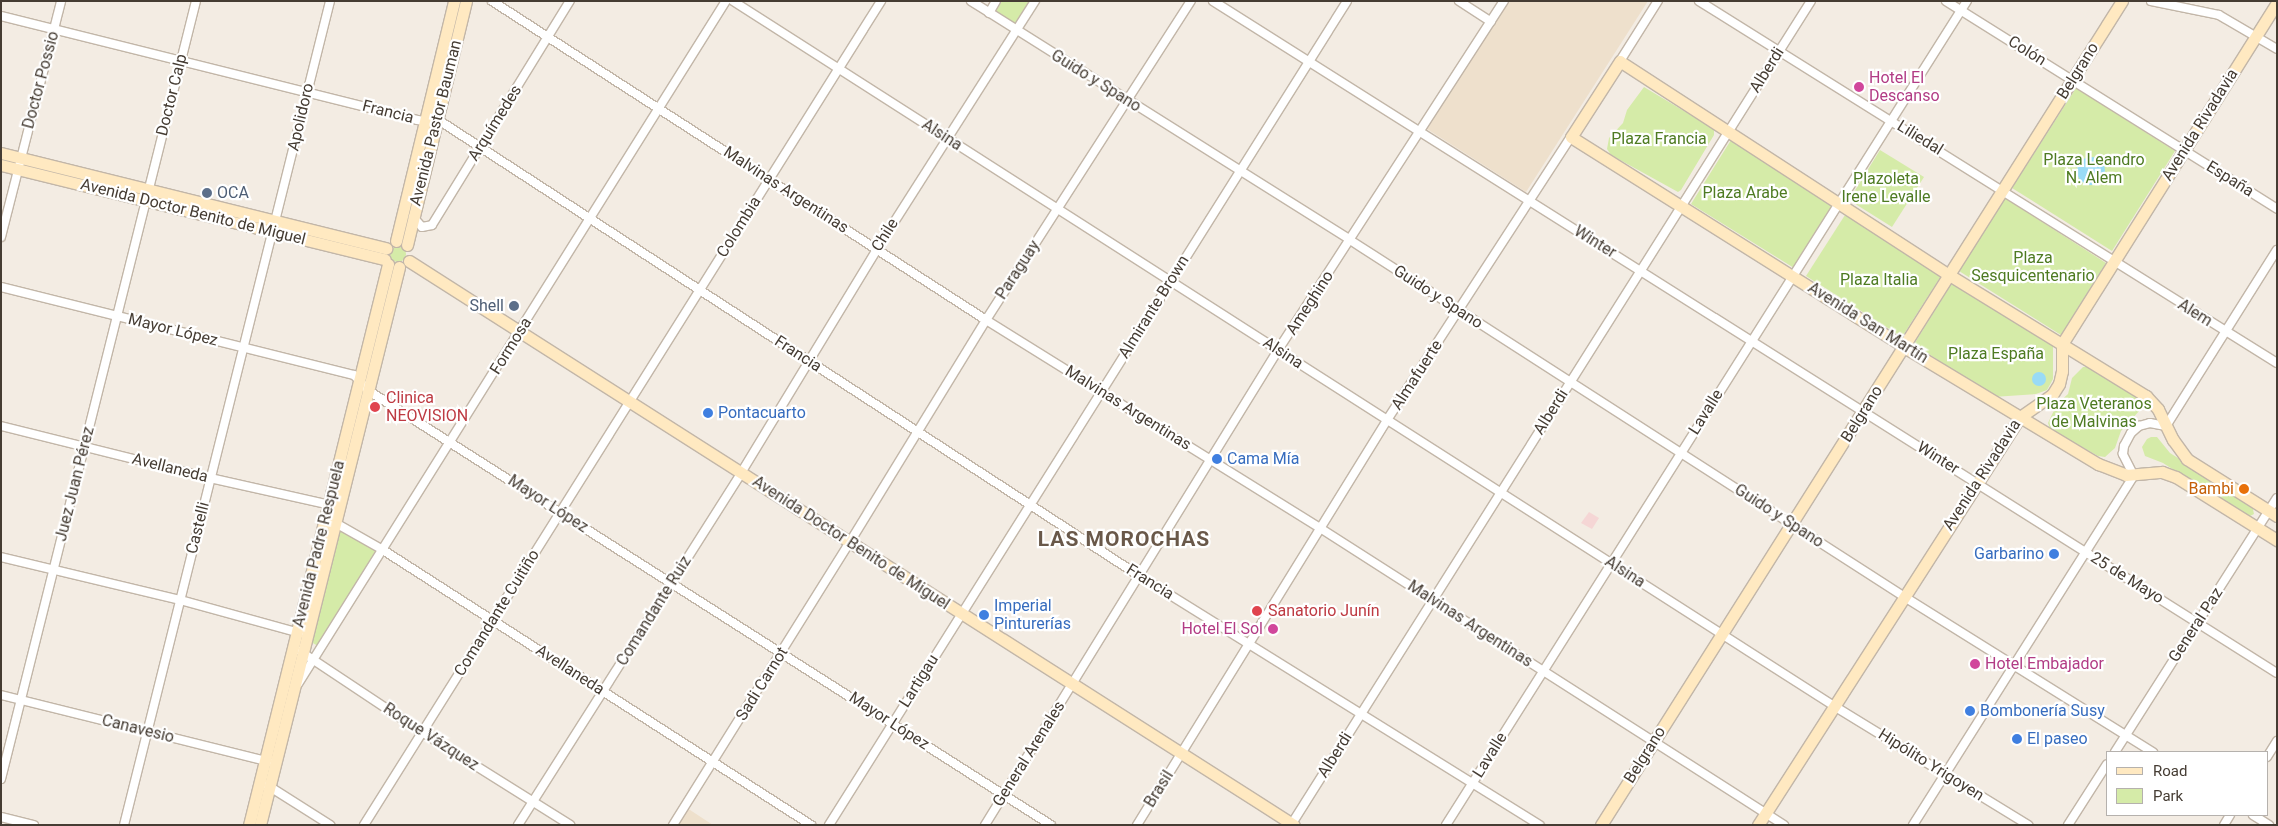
<!DOCTYPE html>
<html>
<head>
<meta charset="utf-8">
<style>
  body { margin:0 }
  #map { position:relative; width:2278px; height:826px; overflow:hidden; background:#f3ece3; font-family:Roboto,sans-serif }
  div>[style] { position:absolute }
  [style*='--x'] { left:calc(var(--x)*1px); top:calc(var(--y)*1px); width:calc(var(--w)*1px); rotate:calc(var(--a)*1deg) }
  .education>* { inset:0; background:#eee0cc }
  .medical>* { inset:0; background:#f5d6d5 }
  .green>* { inset:0; background:#d5eba8 }
  .round { border-radius:50% }
  .water>* { inset:0; background:#99dbf6 }
  .roads { filter:drop-shadow(1px 0 #c2b6a8) drop-shadow(-1px 0 #c2b6a8) drop-shadow(0 1px #c2b6a8) drop-shadow(0 -1px #c2b6a8) }
  .street>* { height:8px; margin:-4px; padding:0 4px; transform-origin:4px; border-radius:4px; background:#fff }
  .secondary>* { height:11px; margin:-5.5px; padding:0 5.5px; transform-origin:5.5px; border-radius:5.5px; background:#ffe9c1 }
  .dots>* { width:14px; height:14px; translate:-50% -50%; box-sizing:border-box; border:2px solid #fff; border-radius:50% }
  span { translate:-50% -50%; white-space:nowrap; text-align:center; line-height:1.15; -webkit-text-stroke:4.5px #fff; paint-order:stroke }
  .street-label { font-size:16px; color:#453c33 }
  .hotel-label { font-size:16px; color:#b23c85 }
  .left { translate:0 -50%; text-align:left }
  .right { translate:-100% -50%; text-align:right }
  .park-label { font-size:16px; color:#4e7b22 }
  .service-label { font-size:16px; color:#4e5e75 }
  .health-label { font-size:16px; color:#be3a42 }
  .shop-label { font-size:16px; color:#366cbe }
  .food-label { font-size:16px; color:#c56008 }
  .district-label { font-size:21px; color:#695849; font-weight:700; letter-spacing:1px }
  .frame { position:absolute; inset:0; border:2px solid #453c33; pointer-events:none }
  .legend { position:absolute; left:2106px; top:751px; width:162px; height:65px; box-sizing:border-box; background:#fff; border:1px solid #b5b1ad; margin:0; padding:6px 9px; list-style:none; font-size:15px; color:#453c33 }
  .legend li { display:flex; align-items:center; gap:10px; height:25px }
  .legend b { width:25px; border:1px solid #b5b1ad }
</style>
</head>
<body>
<div id="map">
  <div class="education">
    <i style="clip-path:polygon(1509px 1px,1648px 1px,1526px 192px,1427px 129px)"></i>
    <i style="clip-path:polygon(687px 808px,713px 825px,676px 825px)"></i>
  </div>
  <div class="medical">
    <i style="clip-path:polygon(1589px 512px,1599px 518px,1592px 529px,1581px 523px)"></i>
  </div>
  <div class="green">
    <i style="clip-path:polygon(1002px 1px,1030px 1px,1015px 24px,996px 11px)"></i>
    <i style="clip-path:polygon(1644px 87px,1714px 129px,1714px 135px,1681px 190px,1678px 192px,1611px 155px,1607px 149px,1609px 138px,1623px 123px,1627px 110px)"></i>
    <i style="clip-path:polygon(2076px 88px,2175px 151px,2112px 251px,2012px 188px)"></i>
    <i style="clip-path:polygon(1731px 140px,1833px 207px,1794px 268px,1691px 204px)"></i>
    <i style="clip-path:polygon(1880px 150px,1924px 177px,1892px 227px,1849px 200px)"></i>
    <i style="clip-path:polygon(2005px 198px,2106px 263px,2061px 335px,1959px 271px)"></i>
    <i style="clip-path:polygon(1845px 215px,1941px 276px,1902px 337px,1806px 276px)"></i>
    <i class="round" style="left:390px;top:246px;width:16px;height:16px"></i>
    <i style="clip-path:polygon(1952px 283px,2053px 345px,2053px 379px,2047px 390px,2036px 394px,1993px 397px,1914px 344px)"></i>
    <i style="clip-path:polygon(2083px 367px,2087px 367px,2137px 397px,2142px 403px,2140px 410px,2121px 431px,2115px 448px,2105px 457px,2098px 456px,2050px 429px,2048px 423px,2057px 404px,2068px 394px,2072px 378px)"></i>
    <i style="clip-path:polygon(2151px 437px,2157px 437px,2170px 453px,2252px 505px,2254px 514px,2248px 517px,2244px 515px,2163px 463px,2145px 456px,2142px 447px,2147px 439px)"></i>
    <i style="clip-path:polygon(340px 530px,378px 550px,318px 646px,311px 642px)"></i>
  </div>
  <div class="water">
    <i class="round" style="left:2077px;top:157px;width:28px;height:28px"></i>
    <i class="round" style="left:2032px;top:372px;width:14px;height:14px"></i>
  </div>
  <div class="roads">
    <div class="street">
      <i style="--x:492;--y:1;--w:588;--a:32.85"></i>
      <i style="--x:986;--y:320;--w:393;--a:31.9"></i>
      <i style="--x:1320;--y:528;--w:551;--a:32.62"></i>
      <i style="--x:733;--y:1;--w:1307;--a:32.63"></i>
      <i style="--x:1834;--y:706;--w:228;--a:31.5"></i>
      <i style="--x:971;--y:1;--w:448;--a:32.2"></i>
      <i style="--x:1350;--y:240;--w:658;--a:32.77"></i>
      <i style="--x:1903;--y:596;--w:295;--a:32"></i>
      <i style="--x:1213;--y:1;--w:1258;--a:32.28"></i>
      <i style="--x:1459;--y:1;--w:38;--a:33"></i>
      <i style="--x:1699;--y:1;--w:682;--a:32.06"></i>
      <i style="--x:1946;--y:1;--w:391;--a:32.1"></i>
      <i style="--x:2151;--y:1;--w:69;--a:11.6"></i>
      <i style="--x:2219;--y:15;--w:67;--a:30.4"></i>
      <i style="--x:989;--y:13;--w:14;--a:-60"></i>
      <i style="--x:1;--y:16;--w:429;--a:14"></i>
      <i style="--x:417;--y:120;--w:26;--a:7"></i>
      <i style="--x:443;--y:123;--w:829;--a:33.04"></i>
      <i style="--x:1138;--y:575;--w:473;--a:31.9"></i>
      <i style="--x:1620;--y:61;--w:71;--a:-57.7"></i>
      <i style="--x:413;--y:217;--w:13;--a:48"></i>
      <i style="--x:422;--y:227;--w:10;--a:-11"></i>
      <i style="--x:432;--y:225;--w:263;--a:-58.4"></i>
      <i style="--x:1;--y:237;--w:244;--a:-75.7"></i>
      <i style="--x:1;--y:287;--w:364;--a:14"></i>
      <i style="--x:354;--y:375;--w:22;--a:47"></i>
      <i style="--x:369;--y:391;--w:808;--a:32.47"></i>
      <i style="--x:1;--y:426;--w:215;--a:14"></i>
      <i style="--x:210;--y:478;--w:124;--a:12.6"></i>
      <i style="--x:332;--y:521;--w:59;--a:29.6"></i>
      <i style="--x:383;--y:550;--w:509;--a:32.72"></i>
      <i style="--x:1;--y:557;--w:184;--a:13.5"></i>
      <i style="--x:180;--y:600;--w:124;--a:15.4"></i>
      <i style="--x:300;--y:651;--w:146;--a:33.6"></i>
      <i style="--x:422;--y:732;--w:175;--a:32.1"></i>
      <i style="--x:298;--y:684;--w:806;--a:-57.93"></i>
      <i style="--x:1;--y:695;--w:276;--a:14"></i>
      <i style="--x:2115;--y:752;--w:301;--a:-57.5"></i>
      <i style="--x:2267;--y:757;--w:19;--a:-58"></i>
      <i style="--x:1;--y:779;--w:802;--a:-75.93"></i>
      <i style="--x:267;--y:785;--w:75;--a:32.4"></i>
      <i style="--x:2253;--y:815;--w:19;--a:32"></i>
      <i style="--x:1;--y:817;--w:34;--a:14"></i>
      <i style="--x:124;--y:825;--w:849;--a:-75.96"></i>
      <i style="--x:364;--y:825;--w:973;--a:-57.89"></i>
      <i style="--x:518;--y:825;--w:417;--a:-57.6"></i>
      <i style="--x:741;--y:473;--w:262;--a:-58.7"></i>
      <i style="--x:877;--y:249;--w:294;--a:-57.5"></i>
      <i style="--x:673;--y:825;--w:334;--a:-58"></i>
      <i style="--x:850;--y:542;--w:260;--a:-58.5"></i>
      <i style="--x:986;--y:320;--w:379;--a:-57.3"></i>
      <i style="--x:829;--y:825;--w:973;--a:-57.84"></i>
      <i style="--x:985;--y:825;--w:558;--a:-58.33"></i>
      <i style="--x:1278;--y:350;--w:416;--a:-57.1"></i>
      <i style="--x:1137;--y:825;--w:476;--a:-58.3"></i>
      <i style="--x:1387;--y:420;--w:338;--a:-57"></i>
      <i style="--x:1291;--y:825;--w:974;--a:-57.75"></i>
      <i style="--x:1446;--y:825;--w:975;--a:-57.7"></i>
      <i style="--x:1913;--y:825;--w:413;--a:-57.7"></i>
      <i style="--x:2134;--y:476;--w:25;--a:-117"></i>
      <i style="--x:2123;--y:454;--w:8;--a:-83"></i>
      <i style="--x:2124;--y:446;--w:15;--a:-62"></i>
      <i style="--x:2131;--y:433;--w:11;--a:-41"></i>
      <i style="--x:2139;--y:426;--w:11;--a:-15"></i>
      <i style="--x:2150;--y:423;--w:16;--a:11"></i>
      <i style="--x:2166;--y:426;--w:208;--a:-57.8"></i>
      <i style="--x:2068;--y:825;--w:72;--a:-57.4"></i>
      <i style="--x:2224;--y:825;--w:12;--a:-59"></i>
    </div>
    <div class="secondary">
      <i style="--x:1;--y:153;--w:397;--a:13.9"></i>
      <i style="--x:1;--y:165;--w:395;--a:13.8"></i>
      <i style="--x:396;--y:241;--w:247;--a:-76.4"></i>
      <i style="--x:407;--y:245;--w:251;--a:-76.4"></i>
      <i style="--x:409;--y:261;--w:1049;--a:32.51"></i>
      <i style="--x:2277;--y:516;--w:107;--a:-147.7"></i>
      <i style="--x:2187;--y:459;--w:24;--a:-126"></i>
      <i style="--x:2173;--y:440;--w:34;--a:-116"></i>
      <i style="--x:2158;--y:409;--w:18;--a:-133"></i>
      <i style="--x:2146;--y:396;--w:231;--a:-148.4"></i>
      <i style="--x:1949;--y:275;--w:392;--a:-147"></i>
      <i style="--x:1620;--y:61;--w:90;--a:122.8"></i>
      <i style="--x:1571;--y:137;--w:394;--a:32.2"></i>
      <i style="--x:1904;--y:347;--w:227;--a:31.1"></i>
      <i style="--x:2098;--y:464;--w:30;--a:21"></i>
      <i style="--x:2126;--y:475;--w:36;--a:-5"></i>
      <i style="--x:2162;--y:472;--w:15;--a:20"></i>
      <i style="--x:2176;--y:477;--w:119;--a:32"></i>
      <i style="--x:249;--y:825;--w:578;--a:-76.08"></i>
      <i style="--x:260;--y:825;--w:575;--a:-76.01"></i>
      <i style="--x:1601;--y:825;--w:975;--a:-57.7"></i>
      <i style="--x:1758;--y:825;--w:485;--a:-57.3"></i>
      <i style="--x:2020;--y:417;--w:39;--a:-35"></i>
      <i style="--x:2052;--y:395;--w:13;--a:-58"></i>
      <i style="--x:2059;--y:384;--w:13;--a:-77"></i>
      <i style="--x:2062;--y:371;--w:27;--a:-90"></i>
      <i style="--x:2062;--y:344;--w:404;--a:-57.8"></i>
    </div>
  </div>
  <div class="dots">
    <i style="left:1859px;top:87px;background:#d1479c"></i>
    <i style="left:207px;top:193px;background:#5c6f8a"></i>
    <i style="left:514px;top:306px;background:#5c6f8a"></i>
    <i style="left:375px;top:407px;background:#e0444e"></i>
    <i style="left:708px;top:413px;background:#3f7fe0"></i>
    <i style="left:1217px;top:459px;background:#3f7fe0"></i>
    <i style="left:2244px;top:489px;background:#e8710a"></i>
    <i style="left:2054px;top:554px;background:#3f7fe0"></i>
    <i style="left:1257px;top:611px;background:#e0444e"></i>
    <i style="left:984px;top:615px;background:#3f7fe0"></i>
    <i style="left:1273px;top:629px;background:#d1479c"></i>
    <i style="left:1975px;top:664px;background:#d1479c"></i>
    <i style="left:1970px;top:711px;background:#3f7fe0"></i>
    <i style="left:2017px;top:739px;background:#3f7fe0"></i>
  </div>
  <div class="street-label">
    <span style="left:2027px;top:51px;rotate:32deg">Colón</span>
    <span style="left:1767px;top:70px;rotate:-58deg">Alberdi</span>
    <span style="left:2078px;top:71px;rotate:-58deg">Belgrano</span>
    <span style="left:41px;top:80px;rotate:-75deg">Doctor Possio</span>
    <span style="left:1096px;top:81px;rotate:32deg">Guido y Spano</span>
    <span style="left:172px;top:95px;rotate:-76deg">Doctor Calp</span>
    <span style="left:388px;top:112px;rotate:14deg">Francia</span>
    <span style="left:301px;top:117px;rotate:-77deg">Apolidoro</span>
    <span style="left:436px;top:123px;rotate:-76deg">Avenida Pastor Bauman</span>
    <span style="left:495px;top:123px;rotate:-58deg">Arquímedes</span>
    <span style="left:2200px;top:125px;rotate:-58deg">Avenida Rivadavia</span>
    <span style="left:942px;top:135px;rotate:33deg">Alsina</span>
    <span style="left:1920px;top:138px;rotate:32deg">Liliedal</span>
    <span style="left:2230px;top:179px;rotate:32deg">España</span>
    <span style="left:786px;top:190px;rotate:33deg">Malvinas Argentinas</span>
    <span style="left:193px;top:212px;rotate:14deg">Avenida Doctor Benito de Miguel</span>
    <span style="left:739px;top:227px;rotate:-58deg">Colombia</span>
    <span style="left:885px;top:235px;rotate:-58deg">Chile</span>
    <span style="left:1595px;top:242px;rotate:32deg">Winter</span>
    <span style="left:1018px;top:270px;rotate:-57deg">Paraguay</span>
    <span style="left:1438px;top:297px;rotate:33deg">Guido y Spano</span>
    <span style="left:1310px;top:303px;rotate:-57deg">Ameghino</span>
    <span style="left:1154px;top:307px;rotate:-58deg">Almirante Brown</span>
    <span style="left:2195px;top:313px;rotate:32deg">Alem</span>
    <span style="left:1868px;top:323px;rotate:32deg">Avenida San Martín</span>
    <span style="left:173px;top:330px;rotate:14deg">Mayor López</span>
    <span style="left:511px;top:346px;rotate:-58deg">Formosa</span>
    <span style="left:1283px;top:353px;rotate:33deg">Alsina</span>
    <span style="left:798px;top:354px;rotate:33deg">Francia</span>
    <span style="left:1417px;top:375px;rotate:-57deg">Almafuerte</span>
    <span style="left:1128px;top:408px;rotate:32deg">Malvinas Argentinas</span>
    <span style="left:1551px;top:412px;rotate:-58deg">Alberdi</span>
    <span style="left:1706px;top:412px;rotate:-58deg">Lavalle</span>
    <span style="left:1862px;top:414px;rotate:-58deg">Belgrano</span>
    <span style="left:1938px;top:458px;rotate:32deg">Winter</span>
    <span style="left:170px;top:468px;rotate:14deg">Avellaneda</span>
    <span style="left:1982px;top:475px;rotate:-57deg">Avenida Rivadavia</span>
    <span style="left:75px;top:484px;rotate:-76deg">Juez Juan Pérez</span>
    <span style="left:548px;top:504px;rotate:33deg">Mayor López</span>
    <span style="left:1779px;top:516px;rotate:33deg">Guido y Spano</span>
    <span style="left:198px;top:528px;rotate:-76deg">Castelli</span>
    <span style="left:851px;top:543px;rotate:33deg">Avenida Doctor Benito de Miguel</span>
    <span style="left:319px;top:544px;rotate:-76deg">Avenida Padre Respuela</span>
    <span style="left:1625px;top:572px;rotate:33deg">Alsina</span>
    <span style="left:2127px;top:578px;rotate:32deg">25 de Mayo</span>
    <span style="left:1150px;top:582px;rotate:32deg">Francia</span>
    <span style="left:654px;top:611px;rotate:-58deg">Comandante Ruiz</span>
    <span style="left:497px;top:613px;rotate:-58deg">Comandante Cuitiño</span>
    <span style="left:1470px;top:624px;rotate:33deg">Malvinas Argentinas</span>
    <span style="left:2196px;top:625px;rotate:-57deg">General Paz</span>
    <span style="left:570px;top:670px;rotate:33deg">Avellaneda</span>
    <span style="left:919px;top:681px;rotate:-58deg">Lartigau</span>
    <span style="left:762px;top:684px;rotate:-58deg">Sadi Carnot</span>
    <span style="left:889px;top:721px;rotate:33deg">Mayor López</span>
    <span style="left:138px;top:729px;rotate:14deg">Canavesio</span>
    <span style="left:431px;top:737px;rotate:33deg">Roque Vázquez</span>
    <span style="left:1029px;top:754px;rotate:-58deg">General Arenales</span>
    <span style="left:1335px;top:755px;rotate:-58deg">Alberdi</span>
    <span style="left:1490px;top:755px;rotate:-58deg">Lavalle</span>
    <span style="left:1645px;top:755px;rotate:-58deg">Belgrano</span>
    <span style="left:1931px;top:765px;rotate:32deg">Hipólito Yrigoyen</span>
    <span style="left:1159px;top:789px;rotate:-58deg">Brasil</span>
  </div>
  <div class="hotel-label">
    <span class="left" style="left:1869px;top:87px">Hotel El<br>Descanso</span>
    <span class="right" style="left:1263px;top:629px">Hotel El Sol</span>
    <span class="left" style="left:1985px;top:664px">Hotel Embajador</span>
  </div>
  <div class="park-label">
    <span style="left:1659px;top:139px">Plaza Francia</span>
    <span style="left:2094px;top:169px">Plaza Leandro<br>N. Alem</span>
    <span style="left:1886px;top:188px">Plazoleta<br>Irene Levalle</span>
    <span style="left:1745px;top:193px">Plaza Arabe</span>
    <span style="left:2033px;top:267px">Plaza<br>Sesquicentenario</span>
    <span style="left:1879px;top:280px">Plaza Italia</span>
    <span style="left:1996px;top:354px">Plaza España</span>
    <span style="left:2094px;top:413px">Plaza Veteranos<br>de Malvinas</span>
  </div>
  <div class="service-label">
    <span class="left" style="left:217px;top:193px">OCA</span>
    <span class="right" style="left:504px;top:306px">Shell</span>
  </div>
  <div class="health-label">
    <span class="left" style="left:386px;top:407px">Clinica<br>NEOVISION</span>
    <span class="left" style="left:1268px;top:611px">Sanatorio Junín</span>
  </div>
  <div class="shop-label">
    <span class="left" style="left:718px;top:413px">Pontacuarto</span>
    <span class="left" style="left:1227px;top:459px">Cama Mía</span>
    <span class="right" style="left:2044px;top:554px">Garbarino</span>
    <span class="left" style="left:994px;top:615px">Imperial<br>Pinturerías</span>
    <span class="left" style="left:1980px;top:711px">Bombonería Susy</span>
    <span class="left" style="left:2027px;top:739px">El paseo</span>
  </div>
  <div class="food-label">
    <span class="right" style="left:2234px;top:489px">Bambi</span>
  </div>
  <div class="district-label">
    <span style="left:1124px;top:539px">LAS MOROCHAS</span>
  </div>
  <div class="frame"></div>
  <ul class="legend">
  <li><b style="height:6px;background:#ffe9c1"></b>Road</li>
  <li><b style="height:14px;background:#d5eba8"></b>Park</li>
  </ul>
</div>
</body>
</html>
